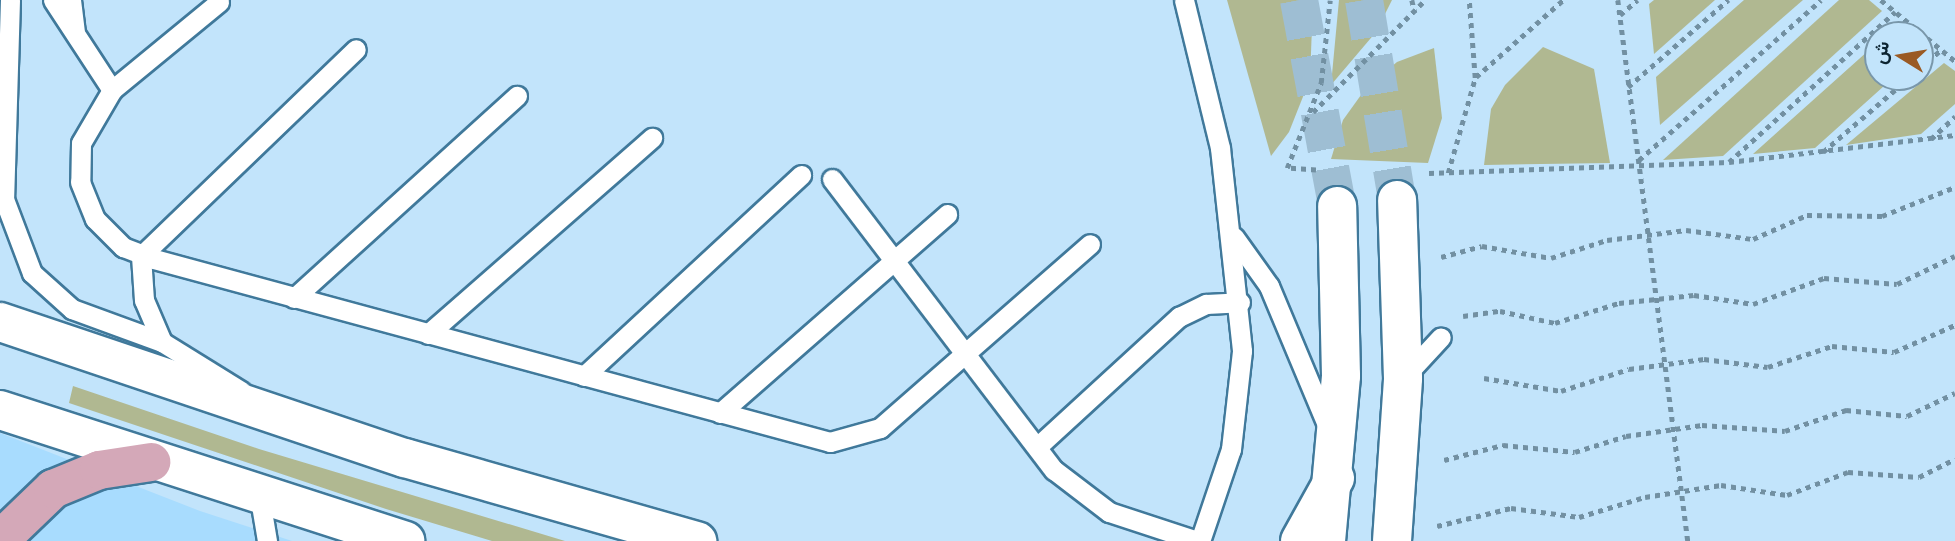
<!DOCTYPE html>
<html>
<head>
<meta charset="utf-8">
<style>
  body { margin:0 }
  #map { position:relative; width:1955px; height:541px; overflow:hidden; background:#c2e4fb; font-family:"Open Sans",Vazirmatn,sans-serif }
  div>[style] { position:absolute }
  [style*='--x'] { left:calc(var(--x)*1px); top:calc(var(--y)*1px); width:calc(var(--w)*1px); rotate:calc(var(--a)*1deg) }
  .built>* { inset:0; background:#a8dcfe }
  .green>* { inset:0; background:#b0b891 }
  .minor-tunnel>* { height:38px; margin-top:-19px; transform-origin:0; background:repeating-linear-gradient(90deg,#9ebed3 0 38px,transparent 0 57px) }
  .path>* { height:4.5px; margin-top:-2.25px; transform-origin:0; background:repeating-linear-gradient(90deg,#7290a2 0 5px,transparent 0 10px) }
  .roads { filter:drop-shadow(2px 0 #40799b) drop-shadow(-2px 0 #40799b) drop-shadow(0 2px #40799b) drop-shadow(0 -2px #40799b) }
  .service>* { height:19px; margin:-9.5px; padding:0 9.5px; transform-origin:9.5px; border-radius:9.5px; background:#fff }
  .minor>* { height:38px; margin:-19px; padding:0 19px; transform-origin:19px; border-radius:19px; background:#fff }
  .tertiary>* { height:38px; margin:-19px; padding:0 19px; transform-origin:19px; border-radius:19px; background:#fff }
  .primary>* { height:38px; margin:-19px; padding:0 19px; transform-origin:19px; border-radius:19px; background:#d4a8b8 }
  span { translate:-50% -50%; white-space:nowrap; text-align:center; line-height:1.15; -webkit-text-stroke:7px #c2e4fb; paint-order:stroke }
  .north { position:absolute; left:1864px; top:21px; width:70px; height:70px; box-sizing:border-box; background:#c2e4fb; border:2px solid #7997aa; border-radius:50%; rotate:281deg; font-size:19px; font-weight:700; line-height:28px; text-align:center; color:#0c2431 }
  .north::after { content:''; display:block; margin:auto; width:24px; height:32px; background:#9a5a24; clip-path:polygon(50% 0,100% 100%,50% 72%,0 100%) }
</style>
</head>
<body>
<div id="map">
  <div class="built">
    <i style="clip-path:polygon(0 433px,200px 511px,292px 541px,0 541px)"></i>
  </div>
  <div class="green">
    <i style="clip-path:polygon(1227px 0,1313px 0,1310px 79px,1289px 132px,1271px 156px)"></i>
    <i style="clip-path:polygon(1339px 0,1392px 0,1376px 32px,1331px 85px)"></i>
    <i style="clip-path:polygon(1654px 0,1715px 0,1654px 54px,1649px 4px)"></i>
    <i style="clip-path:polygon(1744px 0,1803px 0,1660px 125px,1656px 77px)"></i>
    <i style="clip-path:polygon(1839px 0,1869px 0,1882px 11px,1723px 156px,1663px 160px)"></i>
    <i style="clip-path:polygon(1878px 42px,1878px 77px,1894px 77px,1815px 148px,1753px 154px)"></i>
    <i style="clip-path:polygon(1543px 47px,1594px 69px,1610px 163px,1484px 165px,1491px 109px,1505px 85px)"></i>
    <i style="clip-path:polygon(1434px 48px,1442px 118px,1428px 163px,1331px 159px,1343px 120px,1366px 88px,1397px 62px)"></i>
    <i style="clip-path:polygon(1944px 63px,1955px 71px,1955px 104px,1921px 134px,1846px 145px)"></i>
    <i style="clip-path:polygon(73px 386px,259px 449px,565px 541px,492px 541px,386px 509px,69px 403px)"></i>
  </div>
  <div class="minor-tunnel">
    <i style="--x:1299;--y:0;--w:209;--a:79.5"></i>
    <i style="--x:1364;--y:0;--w:203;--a:80.6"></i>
  </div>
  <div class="path">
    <i style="--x:1412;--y:0;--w:13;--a:77"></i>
    <i style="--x:1618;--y:0;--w:546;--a:82.63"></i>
    <i style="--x:1881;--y:0;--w:96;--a:39.5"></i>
    <i style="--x:1620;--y:15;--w:23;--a:-41"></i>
    <i style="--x:1920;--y:68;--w:28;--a:-41"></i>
    <i style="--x:1476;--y:77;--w:116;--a:-41.5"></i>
    <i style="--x:1628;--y:87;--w:133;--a:-41"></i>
    <i style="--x:1313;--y:112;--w:158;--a:-45"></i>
    <i style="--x:1931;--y:139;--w:33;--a:-43"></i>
    <i style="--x:1823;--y:152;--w:115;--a:-40.8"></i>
    <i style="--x:1639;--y:160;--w:242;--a:-41.3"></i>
    <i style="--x:1729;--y:162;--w:224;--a:-42.1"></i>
    <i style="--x:1316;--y:170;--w:29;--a:-176"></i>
    <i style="--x:1287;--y:168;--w:92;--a:-68.2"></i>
    <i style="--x:1321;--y:83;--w:83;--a:-83.8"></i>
    <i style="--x:1429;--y:173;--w:300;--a:-2.1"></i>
    <i style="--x:1729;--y:162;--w:228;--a:-6.8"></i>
    <i style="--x:1448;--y:173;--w:99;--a:-74.1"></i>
    <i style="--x:1475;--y:78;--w:78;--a:-94.4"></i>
    <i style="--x:1441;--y:257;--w:42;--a:-15"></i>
    <i style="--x:1482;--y:246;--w:70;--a:9.9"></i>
    <i style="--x:1551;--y:258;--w:59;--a:-17.8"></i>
    <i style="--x:1607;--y:240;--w:80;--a:-7.2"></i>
    <i style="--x:1686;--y:230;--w:68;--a:7.7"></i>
    <i style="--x:1753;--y:239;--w:59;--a:-24"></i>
    <i style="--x:1807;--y:215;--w:75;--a:0.8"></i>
    <i style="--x:1882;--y:216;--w:79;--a:-21.7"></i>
    <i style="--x:1463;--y:316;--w:37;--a:-8"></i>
    <i style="--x:1500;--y:311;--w:56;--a:12.3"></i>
    <i style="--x:1555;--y:323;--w:67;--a:-17.4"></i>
    <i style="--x:1619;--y:303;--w:75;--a:-6.1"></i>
    <i style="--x:1694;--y:295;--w:60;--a:8.7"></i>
    <i style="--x:1753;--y:304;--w:76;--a:-20.1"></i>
    <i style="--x:1824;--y:278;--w:73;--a:4.7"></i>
    <i style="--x:1897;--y:284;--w:64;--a:-25.8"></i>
    <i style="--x:1484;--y:378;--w:78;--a:9.6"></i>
    <i style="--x:1561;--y:391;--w:71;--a:-17.9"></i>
    <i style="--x:1629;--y:369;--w:76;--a:-7.6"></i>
    <i style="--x:1704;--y:359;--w:64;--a:7.1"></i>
    <i style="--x:1768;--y:367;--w:67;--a:-18.2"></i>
    <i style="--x:1832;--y:346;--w:62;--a:5.5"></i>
    <i style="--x:1894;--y:352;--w:67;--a:-23.9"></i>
    <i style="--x:1444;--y:460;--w:61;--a:-14.3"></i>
    <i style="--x:1503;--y:445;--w:72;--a:5.6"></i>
    <i style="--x:1575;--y:452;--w:53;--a:-17.4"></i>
    <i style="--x:1626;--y:436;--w:77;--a:-8.2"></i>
    <i style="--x:1702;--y:425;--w:83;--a:4.1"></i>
    <i style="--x:1785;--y:431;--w:65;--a:-19"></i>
    <i style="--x:1846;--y:410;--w:61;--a:5.6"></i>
    <i style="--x:1907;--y:416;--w:53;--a:-25.6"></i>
    <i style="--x:1437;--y:526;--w:76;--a:-13.7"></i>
    <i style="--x:1511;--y:508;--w:69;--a:7.5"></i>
    <i style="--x:1579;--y:517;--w:69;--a:-16.9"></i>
    <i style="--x:1645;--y:497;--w:77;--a:-9"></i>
    <i style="--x:1721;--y:485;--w:67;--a:8.6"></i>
    <i style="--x:1787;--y:495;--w:65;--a:-20.7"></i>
    <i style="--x:1848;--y:472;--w:71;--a:4"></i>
    <i style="--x:1919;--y:477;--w:40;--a:-26.6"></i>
  </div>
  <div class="roads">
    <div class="service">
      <i style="--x:10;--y:0;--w:199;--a:91.7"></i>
      <i style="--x:4;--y:199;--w:79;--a:69.3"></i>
      <i style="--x:32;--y:273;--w:54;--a:42"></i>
      <i style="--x:72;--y:309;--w:96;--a:20.1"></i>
      <i style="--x:162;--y:342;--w:93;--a:31.8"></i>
      <i style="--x:53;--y:0;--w:108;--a:56.8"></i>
      <i style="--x:71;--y:0;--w:31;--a:83"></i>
      <i style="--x:1184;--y:0;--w:152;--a:76.3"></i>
      <i style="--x:1220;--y:148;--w:204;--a:83.8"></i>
      <i style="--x:1242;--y:351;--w:99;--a:96.4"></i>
      <i style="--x:1231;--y:449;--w:97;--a:108.6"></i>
      <i style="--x:219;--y:2;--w:139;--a:140.6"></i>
      <i style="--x:112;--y:90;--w:61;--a:120.3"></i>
      <i style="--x:81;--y:143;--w:39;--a:91"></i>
      <i style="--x:80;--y:182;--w:40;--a:68"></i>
      <i style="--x:95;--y:219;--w:40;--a:45"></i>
      <i style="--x:123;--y:247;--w:33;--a:21"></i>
      <i style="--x:154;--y:259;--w:700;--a:15.15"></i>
      <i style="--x:830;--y:442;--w:52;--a:-15.6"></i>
      <i style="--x:880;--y:428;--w:279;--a:-41.2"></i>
      <i style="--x:832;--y:179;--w:366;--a:52.7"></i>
      <i style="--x:1054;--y:470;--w:69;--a:37.4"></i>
      <i style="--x:1109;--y:512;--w:93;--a:18.2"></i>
      <i style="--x:1234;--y:237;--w:60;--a:54.5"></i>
      <i style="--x:1269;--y:286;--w:158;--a:67.3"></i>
      <i style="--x:294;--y:298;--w:301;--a:-42.2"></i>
      <i style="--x:428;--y:334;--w:298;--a:-41.2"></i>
      <i style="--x:162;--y:342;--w:46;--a:-113.2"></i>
      <i style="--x:144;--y:300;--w:44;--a:-93.9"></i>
      <i style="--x:141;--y:256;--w:298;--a:-43.9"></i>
      <i style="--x:584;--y:376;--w:296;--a:-42.8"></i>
      <i style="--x:1404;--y:377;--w:54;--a:-47.2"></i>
      <i style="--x:720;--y:413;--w:302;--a:-41.2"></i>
      <i style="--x:1037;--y:447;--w:193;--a:-42.5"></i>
      <i style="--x:1179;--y:317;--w:30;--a:-26"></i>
      <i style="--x:1206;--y:304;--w:34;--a:-3"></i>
      <i style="--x:260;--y:499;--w:43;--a:80.5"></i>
    </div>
    <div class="minor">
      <i style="--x:1326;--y:541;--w:166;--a:-84.8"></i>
      <i style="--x:1341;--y:376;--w:170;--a:-91.3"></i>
      <i style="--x:1392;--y:541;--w:163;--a:-86.1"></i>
      <i style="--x:1403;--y:378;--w:178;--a:-91.9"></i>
    </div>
    <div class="tertiary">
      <i style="--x:0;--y:322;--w:427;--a:18.6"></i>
      <i style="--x:405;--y:458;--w:304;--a:15.9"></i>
      <i style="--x:0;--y:410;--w:426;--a:17.9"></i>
      <i style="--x:1300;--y:541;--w:72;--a:-60.9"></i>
    </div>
    <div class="primary">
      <i style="--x:0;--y:540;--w:74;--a:-43.9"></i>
      <i style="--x:53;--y:489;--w:50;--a:-22.4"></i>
      <i style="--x:99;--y:470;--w:53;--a:-8.7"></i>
    </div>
  </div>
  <div class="north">ش</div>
</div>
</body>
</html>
